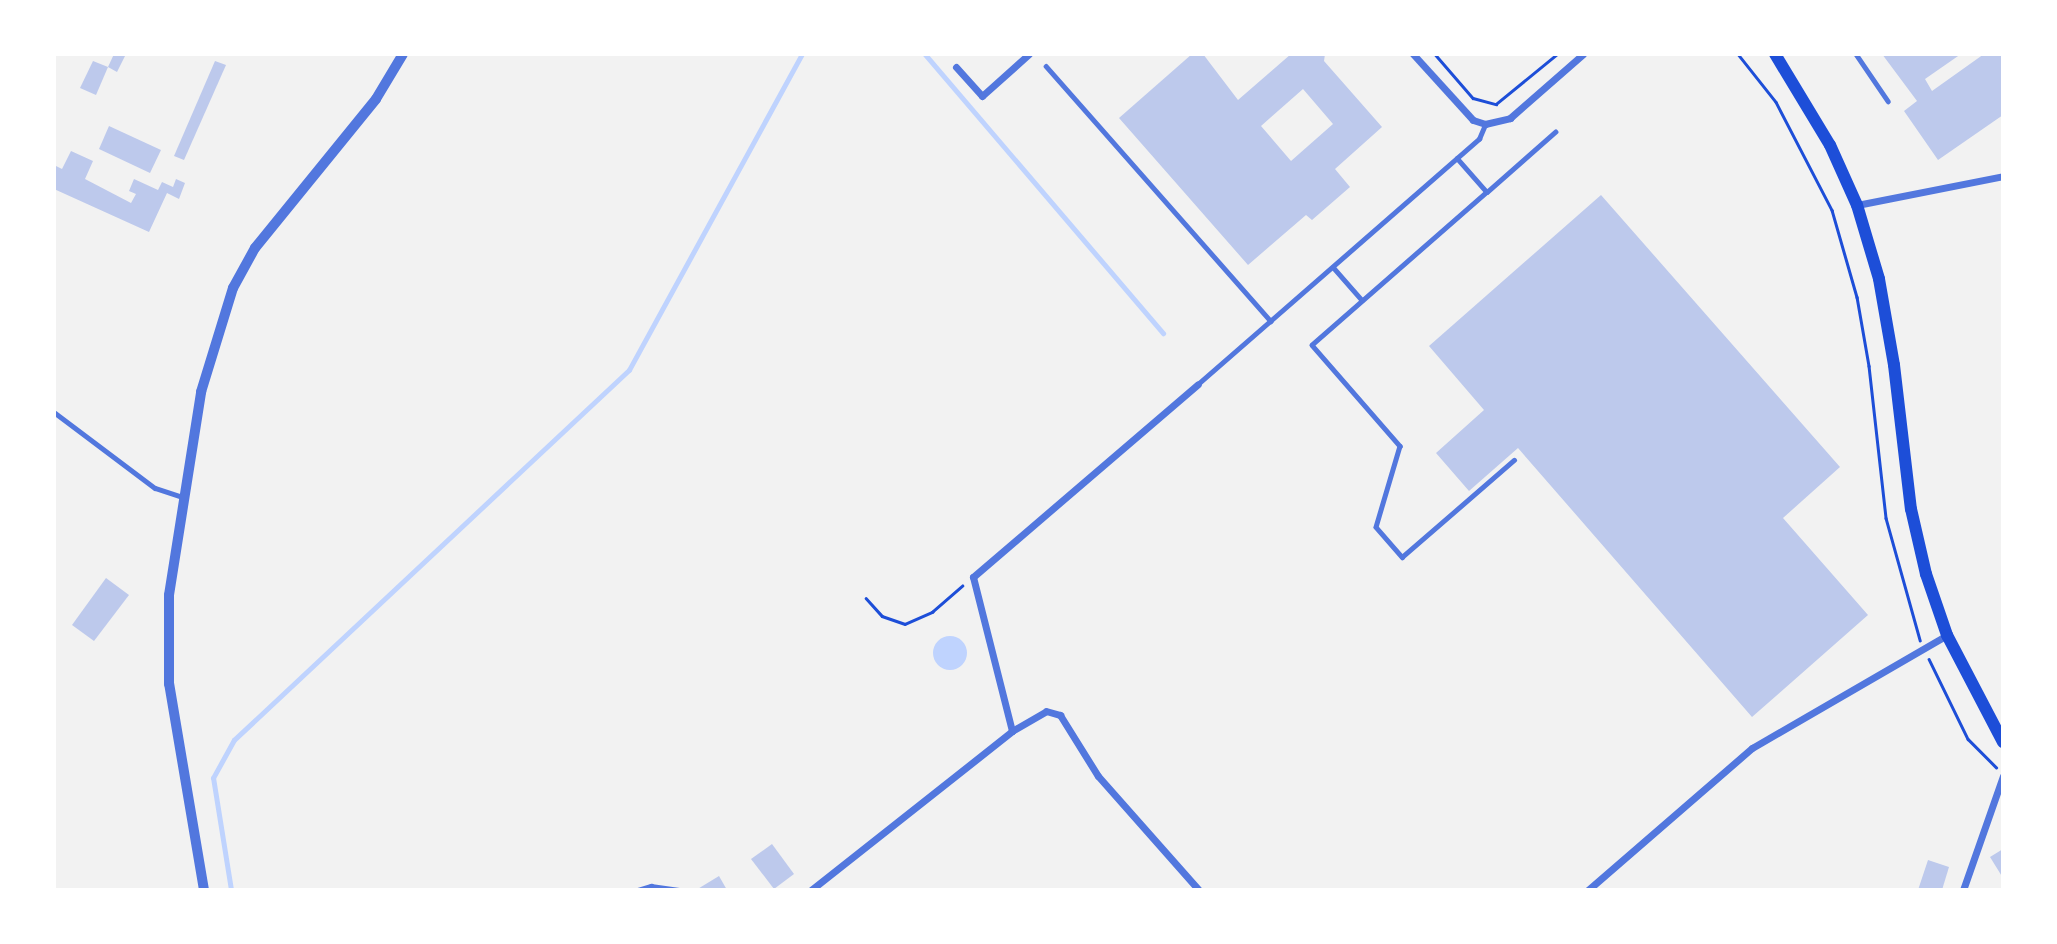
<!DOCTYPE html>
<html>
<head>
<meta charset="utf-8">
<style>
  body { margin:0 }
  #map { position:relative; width:2057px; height:944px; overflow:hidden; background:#f2f2f2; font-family:Signika,sans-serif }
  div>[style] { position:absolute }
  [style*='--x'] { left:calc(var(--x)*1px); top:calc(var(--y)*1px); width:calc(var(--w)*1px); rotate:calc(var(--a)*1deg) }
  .water>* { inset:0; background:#bfd3fe }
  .round { border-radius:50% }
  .stream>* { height:4.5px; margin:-2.25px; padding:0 2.25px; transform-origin:2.25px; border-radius:2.25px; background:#bfd3fe }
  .building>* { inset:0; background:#bdc9ec }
  .path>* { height:2.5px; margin:-1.25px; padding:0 1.25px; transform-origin:1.25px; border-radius:1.25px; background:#1d4ed8 }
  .service>* { height:4.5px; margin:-2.25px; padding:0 2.25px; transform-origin:2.25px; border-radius:2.25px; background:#5277de }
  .minor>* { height:7px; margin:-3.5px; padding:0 3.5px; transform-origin:3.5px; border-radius:3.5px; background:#5277de }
  .tertiary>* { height:10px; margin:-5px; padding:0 5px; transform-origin:5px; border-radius:5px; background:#5277de }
  .secondary>* { height:12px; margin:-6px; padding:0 6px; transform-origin:6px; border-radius:6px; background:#1d4ed8 }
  span { translate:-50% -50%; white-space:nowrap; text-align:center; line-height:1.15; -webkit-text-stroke:5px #fff; paint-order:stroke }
  .frame { position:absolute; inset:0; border:56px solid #fff; pointer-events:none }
</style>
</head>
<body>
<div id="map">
  <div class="water">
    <i class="round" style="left:933px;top:636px;width:34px;height:34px"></i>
  </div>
  <div class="stream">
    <i style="--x:925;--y:54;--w:367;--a:49.5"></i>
    <i style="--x:231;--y:890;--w:113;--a:-99.1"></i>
    <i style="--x:213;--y:778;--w:43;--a:-61.1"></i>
    <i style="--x:234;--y:740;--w:541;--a:-43.13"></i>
    <i style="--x:629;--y:370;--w:360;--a:-61.3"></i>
  </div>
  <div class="building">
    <i style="clip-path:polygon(114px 54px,126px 54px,117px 72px,108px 67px)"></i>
    <i style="clip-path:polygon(evenodd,1192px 54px,1203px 54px,1238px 100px,1291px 54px,1325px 54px,1324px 61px,1382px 127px,1335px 169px,1350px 187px,1312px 220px,1306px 215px,1248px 265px,1119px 118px,1192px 54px,1303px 89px,1333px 124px,1291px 161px,1261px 126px,1303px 89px)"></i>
    <i style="clip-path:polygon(1882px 54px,1961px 54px,1925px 79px,1932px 91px,1984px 54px,2003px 54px,2003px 115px,1938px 160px,1904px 111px,1917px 101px)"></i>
    <i style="clip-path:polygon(93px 61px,108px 67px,96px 95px,80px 88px)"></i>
    <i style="clip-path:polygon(215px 61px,226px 65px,184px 160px,174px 156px)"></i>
    <i style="clip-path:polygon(109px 126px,161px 150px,150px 173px,99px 149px)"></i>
    <i style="clip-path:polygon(71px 151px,93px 161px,85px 179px,131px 203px,136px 194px,129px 191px,134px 179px,158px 190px,162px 182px,173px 187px,176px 179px,185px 183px,179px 199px,167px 193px,149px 232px,54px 189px,54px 165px,62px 169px)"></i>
    <i style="clip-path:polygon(1601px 195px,1840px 467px,1783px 518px,1868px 615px,1752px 717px,1518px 448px,1469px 491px,1436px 453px,1484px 410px,1429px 346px)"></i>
    <i style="clip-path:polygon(106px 578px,129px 595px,94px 641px,72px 625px)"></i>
    <i style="clip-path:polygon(772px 844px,794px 874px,774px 889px,751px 859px)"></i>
    <i style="clip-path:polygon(2003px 849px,2003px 878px,1990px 857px)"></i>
    <i style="clip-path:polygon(1928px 860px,1949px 867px,1942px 890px,1918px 890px)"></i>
    <i style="clip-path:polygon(719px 876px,727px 890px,696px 890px)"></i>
  </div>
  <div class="path">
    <i style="--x:1435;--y:54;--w:58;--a:49.2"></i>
    <i style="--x:1473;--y:98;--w:24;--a:15"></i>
    <i style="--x:1496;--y:104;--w:79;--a:-39.3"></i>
    <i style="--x:1738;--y:54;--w:61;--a:51.6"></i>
    <i style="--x:1776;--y:102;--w:122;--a:62.6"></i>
    <i style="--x:1832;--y:210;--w:91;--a:74"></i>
    <i style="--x:1857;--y:297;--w:70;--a:80.1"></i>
    <i style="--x:1869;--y:366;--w:153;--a:83.6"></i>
    <i style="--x:1886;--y:518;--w:127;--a:74.4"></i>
    <i style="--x:866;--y:598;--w:24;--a:48"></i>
    <i style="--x:882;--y:616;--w:24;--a:19"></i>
    <i style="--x:905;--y:624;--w:30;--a:-24"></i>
    <i style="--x:932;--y:612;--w:40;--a:-41"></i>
    <i style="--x:1929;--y:659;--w:89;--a:64"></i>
    <i style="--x:1968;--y:739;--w:40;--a:45"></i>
  </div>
  <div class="service">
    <i style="--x:1856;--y:54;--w:57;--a:55.8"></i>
    <i style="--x:1046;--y:66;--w:340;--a:48.6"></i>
    <i style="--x:1457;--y:158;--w:45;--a:48.6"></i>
    <i style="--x:1487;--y:192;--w:232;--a:138.8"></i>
    <i style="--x:1312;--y:345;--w:134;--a:48.9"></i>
    <i style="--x:1400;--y:446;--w:84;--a:106.5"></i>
    <i style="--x:1376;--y:527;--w:40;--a:49"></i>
    <i style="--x:1402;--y:557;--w:148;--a:-40.9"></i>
    <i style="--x:1487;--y:192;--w:91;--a:-41.4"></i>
    <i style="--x:1333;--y:267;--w:44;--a:48.7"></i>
    <i style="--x:1198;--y:384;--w:373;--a:-41.1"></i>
    <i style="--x:1479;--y:139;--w:15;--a:-67"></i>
    <i style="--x:54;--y:412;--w:126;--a:37"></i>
    <i style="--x:155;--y:488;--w:29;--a:18"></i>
    <i style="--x:638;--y:890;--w:14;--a:-17"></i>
    <i style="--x:651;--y:886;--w:28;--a:8"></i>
  </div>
  <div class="minor">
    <i style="--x:1413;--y:54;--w:89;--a:47.7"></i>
    <i style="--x:1473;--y:120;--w:13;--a:18"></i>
    <i style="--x:1485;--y:124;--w:26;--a:-13"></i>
    <i style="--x:1510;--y:118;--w:97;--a:-41.2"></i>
    <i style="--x:956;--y:67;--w:39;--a:48"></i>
    <i style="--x:982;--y:96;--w:63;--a:-41.8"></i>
    <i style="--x:1857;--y:205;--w:149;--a:-11.2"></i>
    <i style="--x:1012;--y:731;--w:159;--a:-104.2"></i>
    <i style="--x:973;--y:577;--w:296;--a:-40.6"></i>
    <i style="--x:811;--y:890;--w:256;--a:-38.3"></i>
    <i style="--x:1012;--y:731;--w:39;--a:-30"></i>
    <i style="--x:1046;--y:711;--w:15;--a:16"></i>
    <i style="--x:1060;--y:715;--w:72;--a:58.1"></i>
    <i style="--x:1098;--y:776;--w:152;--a:48.5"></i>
    <i style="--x:1588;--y:890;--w:217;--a:-40.9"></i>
    <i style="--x:1752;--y:748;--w:225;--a:-30.1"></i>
    <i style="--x:1963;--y:890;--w:121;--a:-70.7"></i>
  </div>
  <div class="tertiary">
    <i style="--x:204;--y:890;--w:209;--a:-99.6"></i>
    <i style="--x:169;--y:684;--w:89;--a:-90"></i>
    <i style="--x:169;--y:595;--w:206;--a:-81"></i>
    <i style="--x:201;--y:392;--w:109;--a:-72.9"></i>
    <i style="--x:233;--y:288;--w:46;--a:-61.2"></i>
    <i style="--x:255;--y:248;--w:192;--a:-50.9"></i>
    <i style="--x:376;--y:99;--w:52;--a:-59"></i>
  </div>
  <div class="secondary">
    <i style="--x:1775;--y:54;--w:106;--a:58.9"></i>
    <i style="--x:1830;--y:145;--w:66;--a:65.8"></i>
    <i style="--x:1857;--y:205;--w:77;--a:73.4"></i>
    <i style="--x:1879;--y:279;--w:87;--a:80.1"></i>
    <i style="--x:1894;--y:365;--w:145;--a:83.3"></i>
    <i style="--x:1911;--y:509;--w:67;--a:77"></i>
    <i style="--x:1926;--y:574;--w:65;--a:71"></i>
    <i style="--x:1947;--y:635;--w:121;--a:62.4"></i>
  </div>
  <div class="frame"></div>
</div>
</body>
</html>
